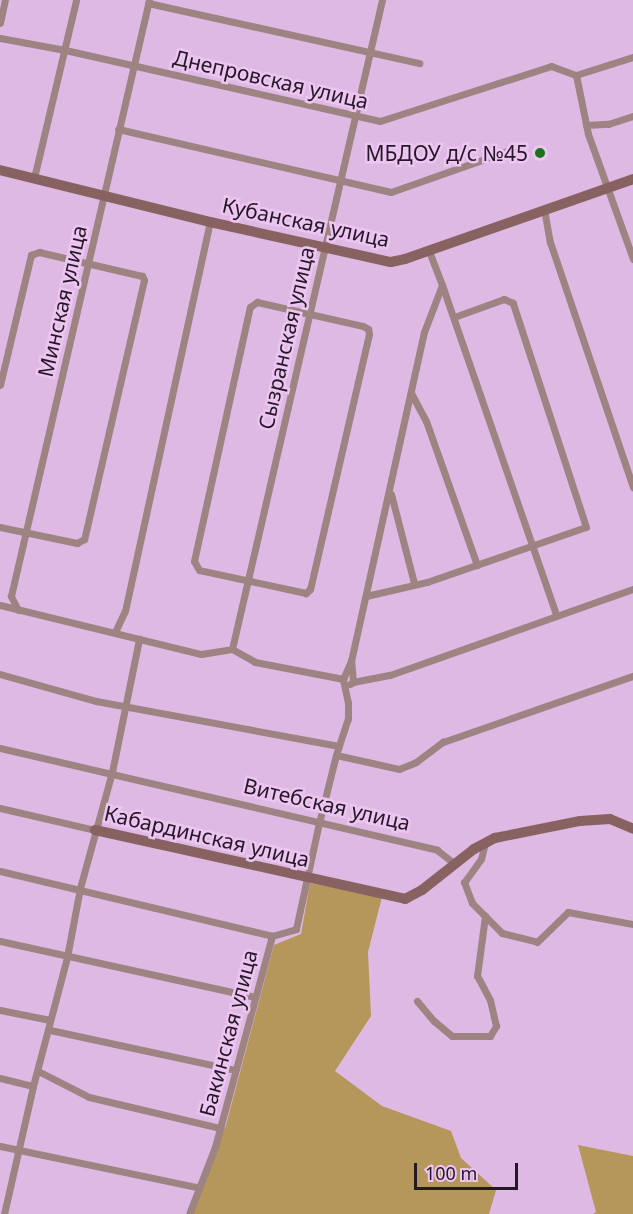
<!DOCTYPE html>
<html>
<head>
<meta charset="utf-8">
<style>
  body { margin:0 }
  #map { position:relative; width:633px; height:1214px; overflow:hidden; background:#deb9e3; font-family:"Noto Sans",sans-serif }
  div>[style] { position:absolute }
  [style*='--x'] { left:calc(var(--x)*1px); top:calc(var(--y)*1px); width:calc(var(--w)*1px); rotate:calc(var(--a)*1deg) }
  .green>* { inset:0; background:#b5965b }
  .street>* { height:7px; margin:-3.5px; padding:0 3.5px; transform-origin:3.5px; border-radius:3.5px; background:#9d8382 }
  .secondary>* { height:10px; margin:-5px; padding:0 5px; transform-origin:5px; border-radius:5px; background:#876260 }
  .dots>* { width:16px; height:16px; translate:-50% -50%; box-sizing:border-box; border:3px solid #ecc6f1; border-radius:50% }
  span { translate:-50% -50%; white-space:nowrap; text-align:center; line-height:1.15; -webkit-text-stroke:5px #ecc6f1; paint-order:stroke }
  .street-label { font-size:21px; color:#251727 }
  .poi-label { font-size:21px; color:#251727 }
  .right { translate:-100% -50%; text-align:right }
  .scale { position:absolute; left:414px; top:1163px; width:104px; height:27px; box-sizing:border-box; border:3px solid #251727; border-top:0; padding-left:8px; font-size:18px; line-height:21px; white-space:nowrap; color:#251727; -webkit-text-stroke:4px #ecc6f1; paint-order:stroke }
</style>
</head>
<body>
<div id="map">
  <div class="green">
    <i style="clip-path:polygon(310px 883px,382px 897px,368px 952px,371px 1016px,335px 1071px,382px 1106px,451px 1131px,461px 1158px,496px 1190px,489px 1214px,191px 1214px,226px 1125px,274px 945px,301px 934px)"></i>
    <i style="clip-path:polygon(578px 1145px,633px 1156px,633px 1214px,593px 1214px,596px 1212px)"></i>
  </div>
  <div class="street">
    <i style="--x:148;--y:3;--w:278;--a:12.5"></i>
    <i style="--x:0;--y:23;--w:24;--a:-78"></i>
    <i style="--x:0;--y:38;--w:66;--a:10.5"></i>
    <i style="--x:65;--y:50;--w:323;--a:12.7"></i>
    <i style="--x:380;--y:121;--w:180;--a:-17.8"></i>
    <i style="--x:551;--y:66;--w:27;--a:20"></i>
    <i style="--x:576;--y:75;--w:60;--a:-17.5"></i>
    <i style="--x:576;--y:75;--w:60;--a:78.5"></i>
    <i style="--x:588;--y:134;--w:133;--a:70.2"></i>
    <i style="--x:586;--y:125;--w:22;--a:-3"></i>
    <i style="--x:608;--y:124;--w:26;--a:-18"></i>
    <i style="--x:118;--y:129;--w:280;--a:13"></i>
    <i style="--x:391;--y:192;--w:126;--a:-19.4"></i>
    <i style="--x:34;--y:178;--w:183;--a:-76.7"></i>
    <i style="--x:544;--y:209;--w:34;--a:80"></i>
    <i style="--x:550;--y:242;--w:259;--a:71.3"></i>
    <i style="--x:442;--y:285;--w:349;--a:70.9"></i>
    <i style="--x:257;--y:302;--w:109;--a:12.8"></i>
    <i style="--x:363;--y:326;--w:6;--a:31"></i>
    <i style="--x:368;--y:329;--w:5;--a:79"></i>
    <i style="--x:369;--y:334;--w:262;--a:103"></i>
    <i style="--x:310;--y:589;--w:6;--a:135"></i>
    <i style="--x:306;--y:593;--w:109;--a:-167.9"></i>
    <i style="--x:199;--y:570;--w:10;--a:-119"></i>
    <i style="--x:194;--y:561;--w:260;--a:-77.6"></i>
    <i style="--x:250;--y:307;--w:9;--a:-36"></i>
    <i style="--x:0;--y:385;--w:134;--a:-76.6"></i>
    <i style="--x:31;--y:255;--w:9;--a:-21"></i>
    <i style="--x:39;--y:252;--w:106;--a:13.1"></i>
    <i style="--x:142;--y:276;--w:4;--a:63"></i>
    <i style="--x:144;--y:280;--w:266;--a:103"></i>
    <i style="--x:84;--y:539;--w:8;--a:150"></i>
    <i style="--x:77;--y:543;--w:79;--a:-168.3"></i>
    <i style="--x:411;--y:393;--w:32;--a:62"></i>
    <i style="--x:426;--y:421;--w:153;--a:70.5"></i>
    <i style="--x:391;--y:494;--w:92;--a:75.5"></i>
    <i style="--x:366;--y:596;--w:63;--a:-12.9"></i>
    <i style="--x:427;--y:582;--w:168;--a:-19.1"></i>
    <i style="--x:586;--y:527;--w:236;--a:-108.1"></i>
    <i style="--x:513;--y:303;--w:10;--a:-156"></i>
    <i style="--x:504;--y:299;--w:53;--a:160.2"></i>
    <i style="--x:0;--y:605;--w:207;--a:13.7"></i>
    <i style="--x:201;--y:654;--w:31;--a:-9"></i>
    <i style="--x:232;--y:649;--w:26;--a:29"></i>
    <i style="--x:255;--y:662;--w:90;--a:10.9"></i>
    <i style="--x:18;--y:610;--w:16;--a:-117"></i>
    <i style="--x:11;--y:596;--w:612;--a:-76.96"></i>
    <i style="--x:115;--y:632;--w:23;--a:-65"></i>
    <i style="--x:125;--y:611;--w:398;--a:-77.7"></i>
    <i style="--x:232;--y:649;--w:666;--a:-76.99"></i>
    <i style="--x:0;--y:674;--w:100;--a:15.7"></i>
    <i style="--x:96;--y:701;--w:247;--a:10.5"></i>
    <i style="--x:353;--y:682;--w:38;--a:-11"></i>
    <i style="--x:390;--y:675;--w:258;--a:-19.5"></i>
    <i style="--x:350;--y:684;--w:4;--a:-34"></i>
    <i style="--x:353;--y:682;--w:21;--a:-95"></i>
    <i style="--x:0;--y:748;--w:449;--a:13.1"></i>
    <i style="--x:437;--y:850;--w:23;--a:38"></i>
    <i style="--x:336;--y:755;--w:65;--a:12.5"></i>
    <i style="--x:399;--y:769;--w:18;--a:-22"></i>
    <i style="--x:416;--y:762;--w:34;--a:-37"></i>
    <i style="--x:443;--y:742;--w:201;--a:-19.2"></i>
    <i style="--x:0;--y:808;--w:98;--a:13"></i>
    <i style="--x:485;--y:843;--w:16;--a:104"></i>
    <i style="--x:481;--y:859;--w:29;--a:126"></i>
    <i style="--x:464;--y:882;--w:22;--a:69"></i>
    <i style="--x:472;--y:903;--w:42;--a:45"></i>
    <i style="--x:502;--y:933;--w:36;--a:14"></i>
    <i style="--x:537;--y:942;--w:43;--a:-44.1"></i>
    <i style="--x:568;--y:912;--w:66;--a:10.5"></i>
    <i style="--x:0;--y:871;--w:280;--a:13.4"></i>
    <i style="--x:0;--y:941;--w:261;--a:12.4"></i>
    <i style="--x:417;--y:1001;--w:26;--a:50"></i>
    <i style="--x:434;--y:1021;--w:23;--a:40"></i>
    <i style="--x:452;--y:1036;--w:38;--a:0"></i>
    <i style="--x:490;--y:1036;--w:12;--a:-59"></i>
    <i style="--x:496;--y:1026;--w:27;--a:-103"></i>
    <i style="--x:490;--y:1000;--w:27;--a:-118"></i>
    <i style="--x:477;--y:976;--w:61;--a:-82.4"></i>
    <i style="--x:0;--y:1010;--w:51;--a:11.3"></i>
    <i style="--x:50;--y:1030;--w:189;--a:12.2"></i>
    <i style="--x:38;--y:1071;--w:57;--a:27"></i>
    <i style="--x:89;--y:1097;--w:135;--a:13.3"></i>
    <i style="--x:0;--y:1078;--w:34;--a:14"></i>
    <i style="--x:0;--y:1146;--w:201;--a:11.8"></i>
    <i style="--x:4;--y:1214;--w:131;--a:-77.2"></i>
    <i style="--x:33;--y:1086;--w:133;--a:-75.2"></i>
    <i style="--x:67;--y:957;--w:70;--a:-79.3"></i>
    <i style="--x:80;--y:888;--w:120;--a:-74.6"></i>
    <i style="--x:112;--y:772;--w:136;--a:-78.5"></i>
    <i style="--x:189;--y:1214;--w:72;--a:-68.8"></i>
    <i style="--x:215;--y:1147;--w:219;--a:-74.9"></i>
    <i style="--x:272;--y:936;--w:25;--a:-16"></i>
    <i style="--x:296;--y:929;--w:108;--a:-77.8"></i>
    <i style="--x:319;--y:823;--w:70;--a:-76"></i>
    <i style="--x:336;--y:755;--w:38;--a:-72"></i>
    <i style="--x:348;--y:719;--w:16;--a:-90"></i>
    <i style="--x:348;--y:703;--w:25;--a:-102"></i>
    <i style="--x:343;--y:679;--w:20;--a:-66"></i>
    <i style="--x:351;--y:661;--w:337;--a:-77.5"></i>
    <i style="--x:424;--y:332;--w:50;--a:-69"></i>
    <i style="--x:442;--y:285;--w:36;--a:-111"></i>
  </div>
  <div class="secondary">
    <i style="--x:0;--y:170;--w:216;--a:13.9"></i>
    <i style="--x:210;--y:222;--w:185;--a:12.5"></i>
    <i style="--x:391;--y:262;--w:14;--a:-12"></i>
    <i style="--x:405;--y:259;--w:242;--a:-19.3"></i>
    <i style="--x:95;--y:830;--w:318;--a:12.5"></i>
    <i style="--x:405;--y:899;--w:19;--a:-28"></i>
    <i style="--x:422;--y:890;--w:66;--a:-38.3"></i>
    <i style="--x:474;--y:849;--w:24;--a:-28"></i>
    <i style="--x:495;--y:838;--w:87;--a:-11.3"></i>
    <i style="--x:580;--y:821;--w:30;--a:-4"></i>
    <i style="--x:610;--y:819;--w:25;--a:23"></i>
  </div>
  <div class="dots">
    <i style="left:540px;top:153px;background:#1d711a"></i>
  </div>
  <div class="street-label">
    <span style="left:271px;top:79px;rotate:13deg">Днепровская улица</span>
    <span style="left:306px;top:222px;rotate:12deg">Кубанская улица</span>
    <span style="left:62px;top:301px;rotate:-77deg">Минская улица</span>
    <span style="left:286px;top:338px;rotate:-77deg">Сызранская улица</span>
    <span style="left:327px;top:804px;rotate:13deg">Витебская улица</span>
    <span style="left:207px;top:836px;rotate:13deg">Кабардинская улица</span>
    <span style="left:228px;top:1033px;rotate:-75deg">Бакинская улица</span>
  </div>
  <div class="poi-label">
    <span class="right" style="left:528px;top:153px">МБДОУ д/с №45</span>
  </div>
  <div class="scale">100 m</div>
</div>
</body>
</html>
